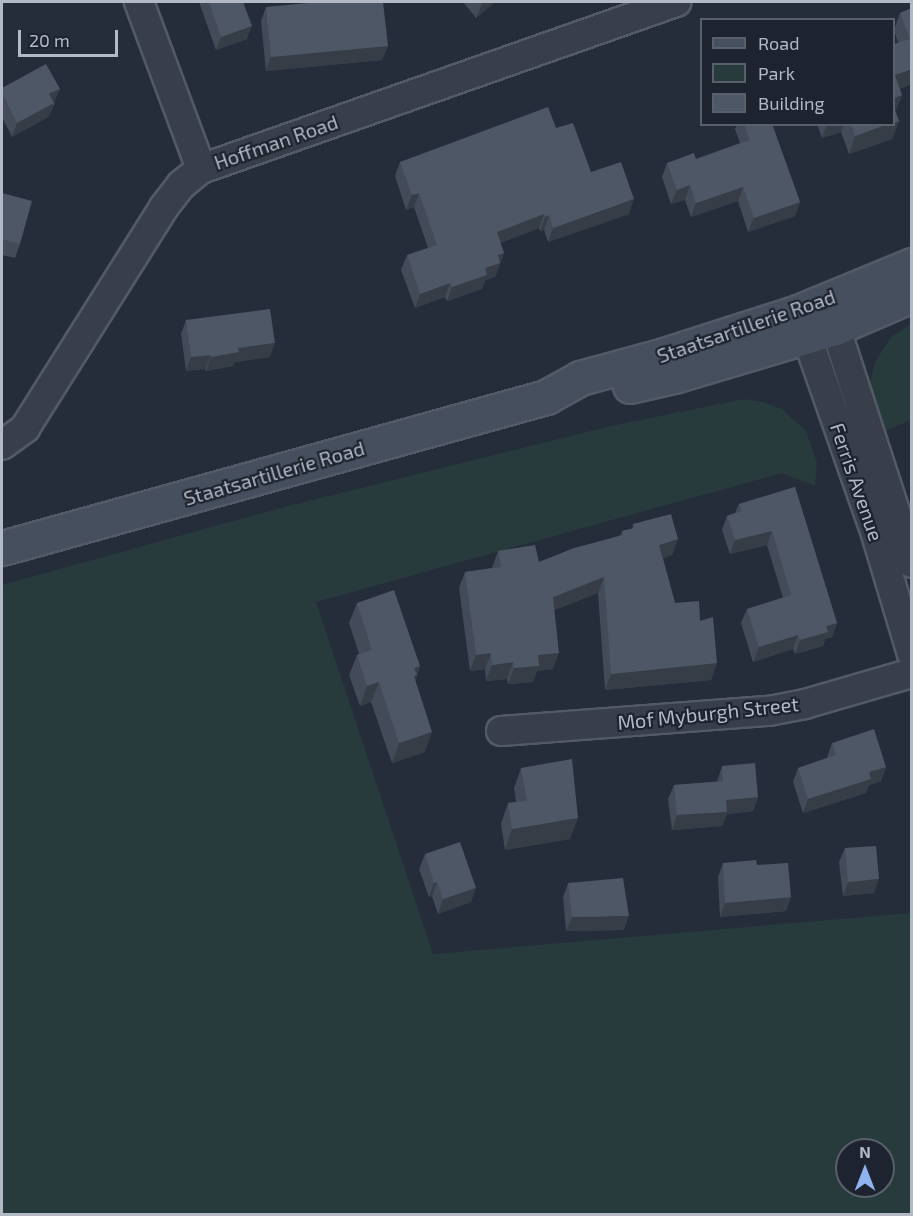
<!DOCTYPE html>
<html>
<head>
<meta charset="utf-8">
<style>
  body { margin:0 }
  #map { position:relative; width:913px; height:1216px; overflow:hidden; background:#252d3a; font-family:"Exo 2",sans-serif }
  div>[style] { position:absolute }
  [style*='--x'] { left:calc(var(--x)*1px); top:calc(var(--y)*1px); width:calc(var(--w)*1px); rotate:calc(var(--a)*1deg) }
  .green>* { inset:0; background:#273a3c }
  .roads { filter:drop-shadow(2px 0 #535a65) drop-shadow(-2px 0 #535a65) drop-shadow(0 2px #535a65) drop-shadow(0 -2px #535a65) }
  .street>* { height:28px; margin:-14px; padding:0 14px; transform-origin:14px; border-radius:14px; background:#383f4a }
  .secondary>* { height:33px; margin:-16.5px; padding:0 16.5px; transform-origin:16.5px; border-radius:16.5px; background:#464f5d }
  .wall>* { inset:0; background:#424b57 }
  .shaded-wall>* { inset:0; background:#363d47 }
  .building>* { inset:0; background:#4d5765 }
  span { translate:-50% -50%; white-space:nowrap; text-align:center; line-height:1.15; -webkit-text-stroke:4.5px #1d242f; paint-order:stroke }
  .street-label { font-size:20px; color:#b3bac6 }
  .frame { position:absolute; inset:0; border:3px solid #b3bac6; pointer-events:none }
  .legend { position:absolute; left:700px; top:18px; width:195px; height:108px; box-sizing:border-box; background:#1d242f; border:2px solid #59606b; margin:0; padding:8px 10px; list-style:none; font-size:18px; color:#b3bac6 }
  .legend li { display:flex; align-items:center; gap:12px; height:30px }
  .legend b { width:30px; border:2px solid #59606b }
  .north { position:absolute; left:835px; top:1138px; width:60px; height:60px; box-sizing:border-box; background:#1d242f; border:2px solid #59606b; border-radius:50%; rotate:0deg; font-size:16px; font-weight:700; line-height:24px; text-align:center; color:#b3bac6 }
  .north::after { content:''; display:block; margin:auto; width:21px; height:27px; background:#8fb3ef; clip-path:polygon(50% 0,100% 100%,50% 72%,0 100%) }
  .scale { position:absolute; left:18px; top:30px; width:100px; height:27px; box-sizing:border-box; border:3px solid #b3bac6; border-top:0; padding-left:8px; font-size:18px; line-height:21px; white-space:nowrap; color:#b3bac6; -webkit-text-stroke:4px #1d242f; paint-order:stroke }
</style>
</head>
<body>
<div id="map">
  <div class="green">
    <i style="clip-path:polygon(911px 324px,911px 420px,883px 432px,871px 396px,871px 379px,875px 362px,891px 337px)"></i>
    <i style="clip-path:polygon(evenodd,744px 399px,763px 402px,782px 409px,806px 431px,817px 463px,815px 486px,782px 473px,316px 602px,433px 954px,911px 913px,911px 1214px,2px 1214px,2px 585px,284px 507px,611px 426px,744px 399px,847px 1150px,883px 1150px,883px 1186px,847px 1186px,847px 1150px)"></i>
  </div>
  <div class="roads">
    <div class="street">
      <i style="--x:139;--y:2;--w:178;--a:69.6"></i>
      <i style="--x:829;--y:308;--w:268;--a:72"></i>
      <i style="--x:800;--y:317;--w:227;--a:70.7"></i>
      <i style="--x:875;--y:531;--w:128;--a:73.3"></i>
      <i style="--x:2;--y:445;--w:29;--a:-36"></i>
      <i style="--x:25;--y:428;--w:261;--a:-57.8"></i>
      <i style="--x:164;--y:207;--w:28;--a:-52"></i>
      <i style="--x:181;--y:185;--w:26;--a:-39"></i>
      <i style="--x:201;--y:169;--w:504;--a:-19.37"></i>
      <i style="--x:501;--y:731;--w:269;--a:-4.3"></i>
      <i style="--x:769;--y:711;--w:37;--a:-11"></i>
      <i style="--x:805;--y:704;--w:111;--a:-16.2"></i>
    </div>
    <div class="secondary">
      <i style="--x:630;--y:386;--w:45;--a:-12.8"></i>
      <i style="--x:674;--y:376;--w:168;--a:-16.6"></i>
      <i style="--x:835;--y:328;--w:84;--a:-23.2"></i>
      <i style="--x:2;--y:548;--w:565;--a:-15.51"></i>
      <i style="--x:546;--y:397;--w:39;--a:-29"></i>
      <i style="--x:580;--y:378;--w:87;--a:-15.3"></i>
      <i style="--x:664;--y:355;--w:141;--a:-17.8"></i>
      <i style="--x:798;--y:312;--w:123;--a:-22.4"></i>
    </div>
  </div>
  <div class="wall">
    <i style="clip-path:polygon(199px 2px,243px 2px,247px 39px,216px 50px)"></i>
    <i style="clip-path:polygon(463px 2px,495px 2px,476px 18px)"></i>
    <i style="clip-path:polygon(266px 7px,388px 46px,382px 60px,266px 71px,261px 21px)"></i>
    <i style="clip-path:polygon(912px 8px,912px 84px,899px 89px,902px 95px,895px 112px,899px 121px,892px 139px,849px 154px,841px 132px,822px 138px,817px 124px,894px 124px,898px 43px,894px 30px,900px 13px)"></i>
    <i style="clip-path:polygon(2px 88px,55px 103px,48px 117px,12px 137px,2px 117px)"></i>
    <i style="clip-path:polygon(737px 124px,772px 124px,800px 202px,795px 216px,748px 232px,738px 201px,691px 217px,685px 200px,671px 204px,662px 177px,667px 163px,696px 159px,740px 143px,735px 129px)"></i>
    <i style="clip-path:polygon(556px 128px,591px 172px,629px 214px,548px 242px,544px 230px,540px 231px,539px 228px,500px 243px,504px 253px,495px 277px,485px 280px,482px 289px,447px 301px,445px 297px,415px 308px,401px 270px,407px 255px,428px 248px,414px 207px,406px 210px,395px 176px,400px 162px)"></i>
    <i style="clip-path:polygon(2px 193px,20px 244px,15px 258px,2px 255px)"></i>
    <i style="clip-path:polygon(186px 320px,270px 357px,235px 362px,233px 366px,206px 371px,205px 369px,186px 371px,181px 334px)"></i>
    <i style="clip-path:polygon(795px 487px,837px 623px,832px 637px,825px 639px,823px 646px,795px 654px,793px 649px,753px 662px,741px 623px,747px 609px,783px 598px,767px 545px,730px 554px,722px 530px,727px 516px,735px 513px,739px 504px)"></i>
    <i style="clip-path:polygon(633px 524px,678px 539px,672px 555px,663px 558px,675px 603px,700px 621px,717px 663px,711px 680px,605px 690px,598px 593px,554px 610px,553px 669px,537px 671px,533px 682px,508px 684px,507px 679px,486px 681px,485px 669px,470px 671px,459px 588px,465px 572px,492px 568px,498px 551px,539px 562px,621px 535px,622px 531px,632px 529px)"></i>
    <i style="clip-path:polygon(357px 603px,420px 666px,415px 681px,425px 752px,392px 763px,371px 702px,360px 706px,349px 675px,357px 655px,359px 654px,349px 623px)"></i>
    <i style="clip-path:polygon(832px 743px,886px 767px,881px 781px,869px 785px,866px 793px,803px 813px,793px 782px,798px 768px,827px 758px)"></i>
    <i style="clip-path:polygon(722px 766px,758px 797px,753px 811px,727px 814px,722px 826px,672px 830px,668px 799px,674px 785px,717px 782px)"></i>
    <i style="clip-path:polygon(521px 768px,570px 839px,505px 850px,501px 824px,508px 803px,516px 802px,514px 788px)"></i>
    <i style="clip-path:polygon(845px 848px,874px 893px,843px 896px,839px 862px)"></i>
    <i style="clip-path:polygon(425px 854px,471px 902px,438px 914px,432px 896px,429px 897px,419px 869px)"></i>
    <i style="clip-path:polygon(723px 863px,757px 865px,791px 897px,786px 911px,720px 917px,718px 877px)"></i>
    <i style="clip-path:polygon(568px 883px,624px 930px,566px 931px,563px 897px)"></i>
  </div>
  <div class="shaded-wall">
    <i style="clip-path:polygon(484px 2px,495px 2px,476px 18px,482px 4px)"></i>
    <i style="clip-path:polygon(252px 26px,247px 39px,216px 50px,221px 37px)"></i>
    <i style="clip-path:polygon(388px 46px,382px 60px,266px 71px,271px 57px)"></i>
    <i style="clip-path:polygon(912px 69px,912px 84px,894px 91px,895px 75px)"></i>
    <i style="clip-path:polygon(60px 89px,48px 117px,12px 137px,17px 123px,49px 94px)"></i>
    <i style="clip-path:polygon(902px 95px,895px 112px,894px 113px,894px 98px)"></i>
    <i style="clip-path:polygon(899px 121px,892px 139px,849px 154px,855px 136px,888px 124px,894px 124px,894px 123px)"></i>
    <i style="clip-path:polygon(827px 124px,844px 124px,841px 132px,822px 138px)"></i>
    <i style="clip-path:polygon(690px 185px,685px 200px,671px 204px,677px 190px)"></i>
    <i style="clip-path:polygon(743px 187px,738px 201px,691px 217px,696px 203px)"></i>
    <i style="clip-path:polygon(419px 193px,414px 207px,406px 210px,412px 195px)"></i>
    <i style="clip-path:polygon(634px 199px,629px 214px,548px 242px,553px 228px)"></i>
    <i style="clip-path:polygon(800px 202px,795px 216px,748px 232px,754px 218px)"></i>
    <i style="clip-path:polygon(544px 214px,539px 228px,491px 246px,497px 232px)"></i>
    <i style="clip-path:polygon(549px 215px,544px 230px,540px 231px,545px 217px)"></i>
    <i style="clip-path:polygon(504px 253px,495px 277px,485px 280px,482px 289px,447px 301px,452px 287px,485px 268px,498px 255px)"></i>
    <i style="clip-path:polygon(450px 283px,445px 297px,415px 308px,420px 294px)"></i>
    <i style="clip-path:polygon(275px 343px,270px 357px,235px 362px,233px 366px,206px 371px,211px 357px,238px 348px)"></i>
    <i style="clip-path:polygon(211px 355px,205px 369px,186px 371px,191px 357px)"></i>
    <i style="clip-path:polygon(772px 531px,767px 545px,730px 554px,735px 540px)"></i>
    <i style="clip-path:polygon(678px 539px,672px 555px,653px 561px,659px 545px)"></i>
    <i style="clip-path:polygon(604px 577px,598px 593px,547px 613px,553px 597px)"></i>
    <i style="clip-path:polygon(837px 623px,832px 637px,825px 639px,823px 646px,795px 654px,800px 640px,826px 626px)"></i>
    <i style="clip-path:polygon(798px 635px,793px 649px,753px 662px,759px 647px)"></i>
    <i style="clip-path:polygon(491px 653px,485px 669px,470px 671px,476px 655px)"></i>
    <i style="clip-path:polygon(559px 653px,553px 669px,537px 671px,533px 682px,508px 684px,514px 668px,538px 655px)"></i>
    <i style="clip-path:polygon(513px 662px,507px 679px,486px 681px,492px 665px)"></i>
    <i style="clip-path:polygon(717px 663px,711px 680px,605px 690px,611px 674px)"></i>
    <i style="clip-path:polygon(420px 666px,410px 695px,414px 668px)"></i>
    <i style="clip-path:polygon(379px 682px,371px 702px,360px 706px,367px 686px)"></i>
    <i style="clip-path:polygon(432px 732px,425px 752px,392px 763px,399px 743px)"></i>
    <i style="clip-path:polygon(886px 767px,881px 781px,869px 785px,866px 793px,803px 813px,808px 799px,869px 772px)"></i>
    <i style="clip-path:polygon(758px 797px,753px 811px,727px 814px,722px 826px,672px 830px,677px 815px,726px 800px)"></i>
    <i style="clip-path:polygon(578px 818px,570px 839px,505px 850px,512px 829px)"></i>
    <i style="clip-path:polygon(879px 879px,874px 893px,843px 896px,848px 882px)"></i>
    <i style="clip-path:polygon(437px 882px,432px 896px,429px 897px,434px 883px)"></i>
    <i style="clip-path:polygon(476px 888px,471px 902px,438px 914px,443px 899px)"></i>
    <i style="clip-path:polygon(791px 897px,786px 911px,720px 917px,725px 903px)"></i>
    <i style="clip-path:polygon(629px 916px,624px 930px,566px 931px,572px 917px)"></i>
  </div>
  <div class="building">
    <i style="clip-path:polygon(209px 2px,243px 2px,252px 26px,221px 37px)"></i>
    <i style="clip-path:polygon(318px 2px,383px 2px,388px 46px,271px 57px,266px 7px)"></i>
    <i style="clip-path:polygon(912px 8px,912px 69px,895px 75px,902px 95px,894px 98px,894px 44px,910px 39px,900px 13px)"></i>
    <i style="clip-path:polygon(46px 64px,60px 89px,49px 94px,54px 103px,17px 123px,2px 93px,2px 88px)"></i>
    <i style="clip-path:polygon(548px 107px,556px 128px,573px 123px,591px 172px,621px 162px,634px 199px,553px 228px,549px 215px,545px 217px,544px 214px,497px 232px,504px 253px,498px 255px,500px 263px,485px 268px,487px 275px,452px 287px,450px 283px,420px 294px,407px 255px,437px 245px,419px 193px,412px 195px,400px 162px)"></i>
    <i style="clip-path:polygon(894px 107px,899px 121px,894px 123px)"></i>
    <i style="clip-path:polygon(744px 124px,772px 124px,800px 202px,754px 218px,743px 187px,696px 203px,690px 185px,677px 190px,667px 163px,694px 153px,696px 159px,750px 140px)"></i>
    <i style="clip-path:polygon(851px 124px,888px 124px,855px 136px)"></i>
    <i style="clip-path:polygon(2px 193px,32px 201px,20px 244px,2px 239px)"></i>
    <i style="clip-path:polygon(270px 309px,275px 343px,238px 348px,239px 352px,211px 357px,211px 355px,191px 357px,186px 320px)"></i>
    <i style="clip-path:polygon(795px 487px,837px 623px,826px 626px,828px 632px,800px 640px,798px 635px,759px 647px,747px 609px,791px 595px,772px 531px,735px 540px,727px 516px,742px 511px,739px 504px)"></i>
    <i style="clip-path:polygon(671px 514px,678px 539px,659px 545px,675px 603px,699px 601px,700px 621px,713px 617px,717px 663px,611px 674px,604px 577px,553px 597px,559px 653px,538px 655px,539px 666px,514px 668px,513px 662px,492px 665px,491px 653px,476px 655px,465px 572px,501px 567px,498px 551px,535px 545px,539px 562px,574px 548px,623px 535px,622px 531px,634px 528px,633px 524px)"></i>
    <i style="clip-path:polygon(394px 590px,420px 666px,414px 668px,417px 675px,414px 676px,432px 732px,399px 743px,379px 682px,367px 686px,357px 655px,372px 650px,357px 603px)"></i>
    <i style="clip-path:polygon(874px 729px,886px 767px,869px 772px,871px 779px,808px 799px,798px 768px,836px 755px,832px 743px)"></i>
    <i style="clip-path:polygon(572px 759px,578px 818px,512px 829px,508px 803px,527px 801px,521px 768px)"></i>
    <i style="clip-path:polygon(755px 763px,758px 797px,726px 800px,727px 812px,677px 815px,674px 785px,723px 781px,722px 766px)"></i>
    <i style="clip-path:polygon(460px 842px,476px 888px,443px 899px,437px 882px,434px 883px,425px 854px)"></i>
    <i style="clip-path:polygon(876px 846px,879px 879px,848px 882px,845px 848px)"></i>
    <i style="clip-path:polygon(756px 860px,757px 865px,788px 863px,791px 897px,725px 903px,723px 863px)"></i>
    <i style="clip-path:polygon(623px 878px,629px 916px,572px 917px,568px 883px)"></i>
  </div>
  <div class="street-label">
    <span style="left:276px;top:142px;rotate:-19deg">Hoffman Road</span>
    <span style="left:746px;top:326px;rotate:-19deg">Staatsartillerie Road</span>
    <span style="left:274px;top:473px;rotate:-16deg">Staatsartillerie Road</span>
    <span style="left:857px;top:482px;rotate:71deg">Ferris Avenue</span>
    <span style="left:708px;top:713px;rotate:-6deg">Mof Myburgh Street</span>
  </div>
  <div class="frame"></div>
  <ul class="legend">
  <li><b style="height:8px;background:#464f5d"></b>Road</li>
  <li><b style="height:16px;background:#273a3c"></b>Park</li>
  <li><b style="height:16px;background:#4d5765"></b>Building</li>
  </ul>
  <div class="north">N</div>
  <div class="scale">20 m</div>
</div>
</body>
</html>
